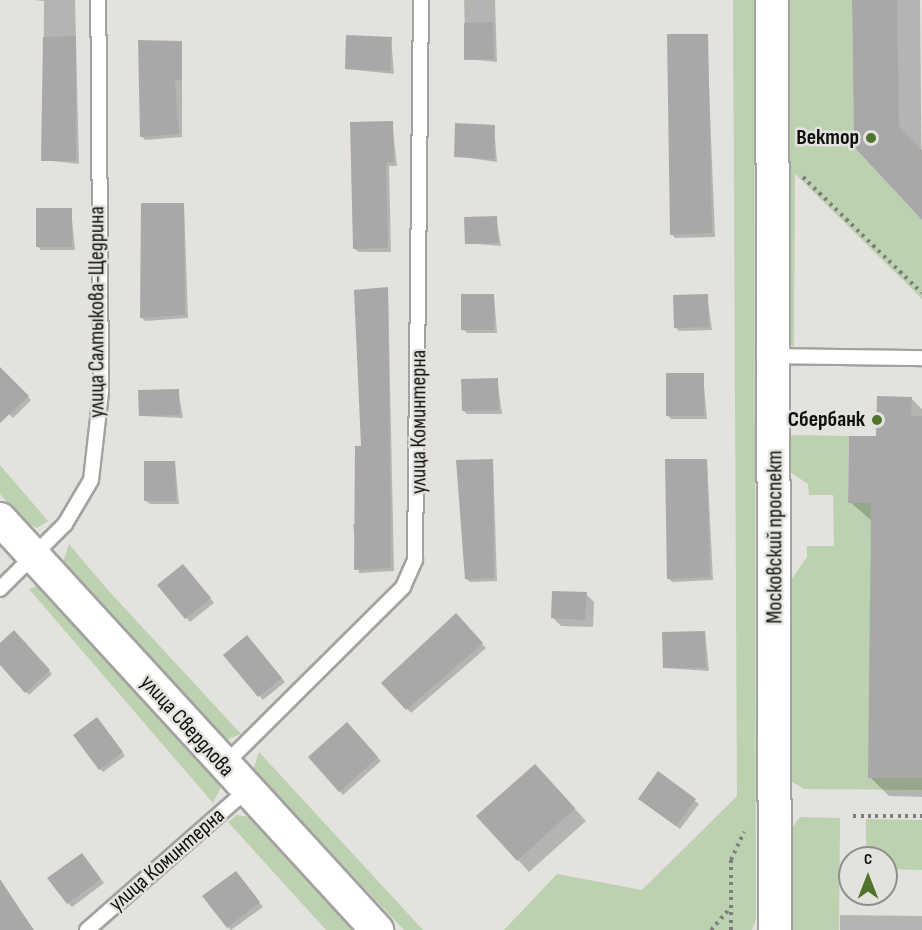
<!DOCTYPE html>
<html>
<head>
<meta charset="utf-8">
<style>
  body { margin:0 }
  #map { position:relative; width:922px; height:930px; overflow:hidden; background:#e4e2df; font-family:"Sofia Sans Condensed",sans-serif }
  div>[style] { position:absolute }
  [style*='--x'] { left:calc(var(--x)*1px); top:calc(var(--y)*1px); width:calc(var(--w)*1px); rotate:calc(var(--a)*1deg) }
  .green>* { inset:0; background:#bbd1af }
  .shadow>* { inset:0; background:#0003 }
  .building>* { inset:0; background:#aaa7a9 }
  .path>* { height:4px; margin-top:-2px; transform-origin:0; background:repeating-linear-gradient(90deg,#7f7e7c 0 3px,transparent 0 7.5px) }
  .roads { filter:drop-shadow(2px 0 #a4a2a0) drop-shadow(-2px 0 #a4a2a0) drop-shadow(0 2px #a4a2a0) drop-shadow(0 -2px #a4a2a0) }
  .service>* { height:14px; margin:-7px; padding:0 7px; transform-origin:7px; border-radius:7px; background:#fff }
  .tertiary>* { height:32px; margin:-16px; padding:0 16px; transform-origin:16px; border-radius:16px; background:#fff }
  .dots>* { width:16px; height:16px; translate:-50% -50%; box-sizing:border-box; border:3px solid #e4e2df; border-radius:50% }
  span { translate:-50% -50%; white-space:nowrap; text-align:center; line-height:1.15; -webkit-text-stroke:5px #e4e2df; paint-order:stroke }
  .poi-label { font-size:22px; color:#0f0f0e; font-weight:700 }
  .right { translate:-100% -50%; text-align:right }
  .street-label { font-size:22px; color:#0f0f0e }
  .north { position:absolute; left:838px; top:846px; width:60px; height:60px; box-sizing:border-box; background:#e4e2df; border:2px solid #8f8e8b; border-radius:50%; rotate:0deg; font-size:16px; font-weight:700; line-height:24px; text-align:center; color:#0f0f0e }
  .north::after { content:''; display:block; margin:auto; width:21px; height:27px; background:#51742c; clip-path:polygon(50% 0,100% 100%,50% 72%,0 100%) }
</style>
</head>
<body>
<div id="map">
  <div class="green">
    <i style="clip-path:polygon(733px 0,754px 0,756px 919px,752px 930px,504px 930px,557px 874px,642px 890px,737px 796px)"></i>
    <i style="clip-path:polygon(786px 0,852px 0,854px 147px,922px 220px,922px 299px,795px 174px,794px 348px,786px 340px)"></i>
    <i style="clip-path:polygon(789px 435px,849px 436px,848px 503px,871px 503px,869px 778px,922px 778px,922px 790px,804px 789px,789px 780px,791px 580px,807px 557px,807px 546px,834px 546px,833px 495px,809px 495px,808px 484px,790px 472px)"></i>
    <i style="clip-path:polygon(0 465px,48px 521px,37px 528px,25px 522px,0 494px)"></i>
    <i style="clip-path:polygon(69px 544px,107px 589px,241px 734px,224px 741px,62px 565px)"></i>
    <i style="clip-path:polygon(45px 583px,218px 775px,222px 785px,213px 803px,29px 589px)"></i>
    <i style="clip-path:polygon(259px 752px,423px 930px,404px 930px,253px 770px)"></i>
    <i style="clip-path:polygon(237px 815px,256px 818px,358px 930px,326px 930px,228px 822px)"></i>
    <i style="clip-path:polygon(800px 817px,840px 818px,839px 930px,792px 930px,791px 829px)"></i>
    <i style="clip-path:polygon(866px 819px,922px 820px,922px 870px,886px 869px,886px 858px,866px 858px)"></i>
  </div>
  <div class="shadow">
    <i style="clip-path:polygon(33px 0,75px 0,79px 164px,43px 160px,44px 1px)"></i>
    <i style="clip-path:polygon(464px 0,495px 0,497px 62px,466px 59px)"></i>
    <i style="clip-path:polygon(853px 0,920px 0,922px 215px)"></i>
    <i style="clip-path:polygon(707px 36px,715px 237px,675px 238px,672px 234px)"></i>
    <i style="clip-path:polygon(391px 38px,394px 74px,347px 69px)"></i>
    <i style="clip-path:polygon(182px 42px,182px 137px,145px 140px,142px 136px)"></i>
    <i style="clip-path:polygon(392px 123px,397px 166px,389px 166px,391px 252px,359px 252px,355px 249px)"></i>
    <i style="clip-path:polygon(494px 126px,497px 162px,455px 156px)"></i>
    <i style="clip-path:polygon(184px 205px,188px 318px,145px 321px,141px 317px)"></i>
    <i style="clip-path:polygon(71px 209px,75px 250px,41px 250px,37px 246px)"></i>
    <i style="clip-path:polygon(496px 217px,501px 246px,466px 243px)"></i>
    <i style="clip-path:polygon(388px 289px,394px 571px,359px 573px,353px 524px,360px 523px,363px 448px)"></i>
    <i style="clip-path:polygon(494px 295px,497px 333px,467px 333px,463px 329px)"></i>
    <i style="clip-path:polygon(707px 296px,712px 330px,679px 331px,675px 327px)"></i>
    <i style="clip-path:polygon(0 369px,31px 400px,13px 418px,0 405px)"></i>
    <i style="clip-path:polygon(703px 375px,707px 419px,671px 419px,668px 416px)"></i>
    <i style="clip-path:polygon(497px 379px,502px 414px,467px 414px,464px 411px)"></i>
    <i style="clip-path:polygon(178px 390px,183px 418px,141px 416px)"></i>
    <i style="clip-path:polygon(911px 398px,922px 409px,922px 797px,889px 796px,870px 777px,872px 521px,850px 502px,878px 438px)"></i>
    <i style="clip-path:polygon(493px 461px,497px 581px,470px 582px,466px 579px)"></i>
    <i style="clip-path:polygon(707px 461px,713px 580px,672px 582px,669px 579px)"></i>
    <i style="clip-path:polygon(175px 462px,179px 504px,150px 504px,146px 501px)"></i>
    <i style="clip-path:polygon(187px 569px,214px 603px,190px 622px,159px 585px)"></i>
    <i style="clip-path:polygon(586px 594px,594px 602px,593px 627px,561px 626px,553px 618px)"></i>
    <i style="clip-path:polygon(456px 615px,486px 648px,411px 713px,384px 683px)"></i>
    <i style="clip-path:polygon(14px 632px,52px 674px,29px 695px,0 663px,0 645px)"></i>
    <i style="clip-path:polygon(705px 632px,709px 671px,664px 668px)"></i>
    <i style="clip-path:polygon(250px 641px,285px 682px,263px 700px,225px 655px)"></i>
    <i style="clip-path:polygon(101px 723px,125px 756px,103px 772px,100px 769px)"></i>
    <i style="clip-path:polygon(347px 724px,381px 761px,343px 795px,310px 757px)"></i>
    <i style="clip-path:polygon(659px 773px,699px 804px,680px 829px,643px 802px)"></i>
    <i style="clip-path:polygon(547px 778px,586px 821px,529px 872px,518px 860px)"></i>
    <i style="clip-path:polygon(85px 858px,104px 883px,72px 907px,68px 903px)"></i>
    <i style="clip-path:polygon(239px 876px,263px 907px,231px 930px,228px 927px)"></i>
    <i style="clip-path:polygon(840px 915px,922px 916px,922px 930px,840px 930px)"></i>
  </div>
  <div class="building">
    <i style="clip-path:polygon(852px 0,897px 0,899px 127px,922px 150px,922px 220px,854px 147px)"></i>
    <i style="clip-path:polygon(493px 22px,494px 59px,464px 60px,464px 23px)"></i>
    <i style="clip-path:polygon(667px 34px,708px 34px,712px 233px,670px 235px)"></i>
    <i style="clip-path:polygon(346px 35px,392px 37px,390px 71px,345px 69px)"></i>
    <i style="clip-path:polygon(76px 36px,76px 161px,41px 161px,43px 37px)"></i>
    <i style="clip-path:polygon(138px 40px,182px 41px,182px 80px,175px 80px,179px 134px,140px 137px)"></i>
    <i style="clip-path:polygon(393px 121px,394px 162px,386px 163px,388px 248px,353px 249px,350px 122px)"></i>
    <i style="clip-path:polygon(455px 123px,495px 125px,494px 159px,454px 157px)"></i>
    <i style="clip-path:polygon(141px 203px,184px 203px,185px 315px,140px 318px)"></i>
    <i style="clip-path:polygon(36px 208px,72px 208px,72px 247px,36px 247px)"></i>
    <i style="clip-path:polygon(497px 216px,498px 243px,465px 244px,464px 217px)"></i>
    <i style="clip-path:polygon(388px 287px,391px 568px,354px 570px,355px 446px,361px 446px,354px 290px)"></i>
    <i style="clip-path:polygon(461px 294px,494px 294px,494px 330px,461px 330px)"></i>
    <i style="clip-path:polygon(708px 294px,709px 327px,674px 328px,673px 295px)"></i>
    <i style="clip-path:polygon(0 367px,29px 396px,0 423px)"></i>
    <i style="clip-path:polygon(666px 373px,704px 373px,704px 416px,666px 416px)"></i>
    <i style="clip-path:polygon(498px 378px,499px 410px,462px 411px,461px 379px)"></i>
    <i style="clip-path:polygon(179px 389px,180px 415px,139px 416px,138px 390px)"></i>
    <i style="clip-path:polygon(877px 396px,912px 397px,911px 416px,922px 416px,922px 778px,868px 778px,871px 503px,848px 503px,849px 436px,876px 436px)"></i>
    <i style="clip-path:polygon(493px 459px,494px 578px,465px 579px,456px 460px)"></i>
    <i style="clip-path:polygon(665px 459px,707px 459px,710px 577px,667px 579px)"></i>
    <i style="clip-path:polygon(144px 461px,175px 461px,176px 501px,144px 501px)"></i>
    <i style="clip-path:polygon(183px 564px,211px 598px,185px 619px,157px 585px)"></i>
    <i style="clip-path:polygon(552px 591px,587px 592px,585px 620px,551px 618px)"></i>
    <i style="clip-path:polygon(456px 613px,483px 643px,406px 710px,381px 683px)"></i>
    <i style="clip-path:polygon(14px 630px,50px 670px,25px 693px,0 665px,0 643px)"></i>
    <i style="clip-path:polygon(705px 631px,706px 668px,663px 668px,662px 632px)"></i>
    <i style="clip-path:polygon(247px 635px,282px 678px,258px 697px,223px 655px)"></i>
    <i style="clip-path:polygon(97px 717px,123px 752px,99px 770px,73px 735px)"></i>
    <i style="clip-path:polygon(347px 722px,378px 757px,339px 792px,308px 757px)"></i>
    <i style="clip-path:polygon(535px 764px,575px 808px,517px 861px,476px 816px)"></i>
    <i style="clip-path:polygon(658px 771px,696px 799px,676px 826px,638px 799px)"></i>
    <i style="clip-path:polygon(82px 853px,101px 879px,67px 904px,47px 878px)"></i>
    <i style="clip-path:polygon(236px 871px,260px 902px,227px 928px,202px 896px)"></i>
    <i style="clip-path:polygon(0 879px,21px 911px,34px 930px,0 930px)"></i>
  </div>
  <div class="path">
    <i style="--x:803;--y:177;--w:166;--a:44.3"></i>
    <i style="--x:853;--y:816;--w:69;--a:0"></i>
    <i style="--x:711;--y:930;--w:29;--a:-49"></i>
    <i style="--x:731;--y:930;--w:70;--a:-90"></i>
    <i style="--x:731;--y:860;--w:31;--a:-65"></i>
  </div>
  <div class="roads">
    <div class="service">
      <i style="--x:774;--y:356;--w:148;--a:0.8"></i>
      <i style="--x:0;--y:589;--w:92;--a:-45"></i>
      <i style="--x:65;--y:524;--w:51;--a:-59.4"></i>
      <i style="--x:91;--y:480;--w:89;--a:-83.5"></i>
      <i style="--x:101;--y:392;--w:392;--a:-90.4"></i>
      <i style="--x:223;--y:766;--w:254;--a:-44.8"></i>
      <i style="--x:403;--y:587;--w:30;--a:-66"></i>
      <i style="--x:415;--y:560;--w:560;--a:-89.39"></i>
      <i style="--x:87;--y:930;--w:213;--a:-41.2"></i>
    </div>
    <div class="tertiary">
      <i style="--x:772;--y:0;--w:930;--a:89.82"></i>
      <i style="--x:0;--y:519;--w:558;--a:47.47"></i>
    </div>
  </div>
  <div class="dots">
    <i style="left:871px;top:138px;background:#51742c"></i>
    <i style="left:877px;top:420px;background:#51742c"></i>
  </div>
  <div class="poi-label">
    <span class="right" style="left:859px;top:138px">Вектор</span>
    <span class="right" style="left:865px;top:420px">Сбербанк</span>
  </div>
  <div class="street-label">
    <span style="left:97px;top:312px;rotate:-90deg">улица Салтыкова-Щедрина</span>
    <span style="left:419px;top:422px;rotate:-90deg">улица Коминтерна</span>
    <span style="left:775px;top:537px;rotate:-90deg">Московский проспект</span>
    <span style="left:187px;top:726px;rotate:48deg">улица Свердлова</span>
    <span style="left:167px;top:860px;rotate:-41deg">улица Коминтерна</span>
  </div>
  <div class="north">С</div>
</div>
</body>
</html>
